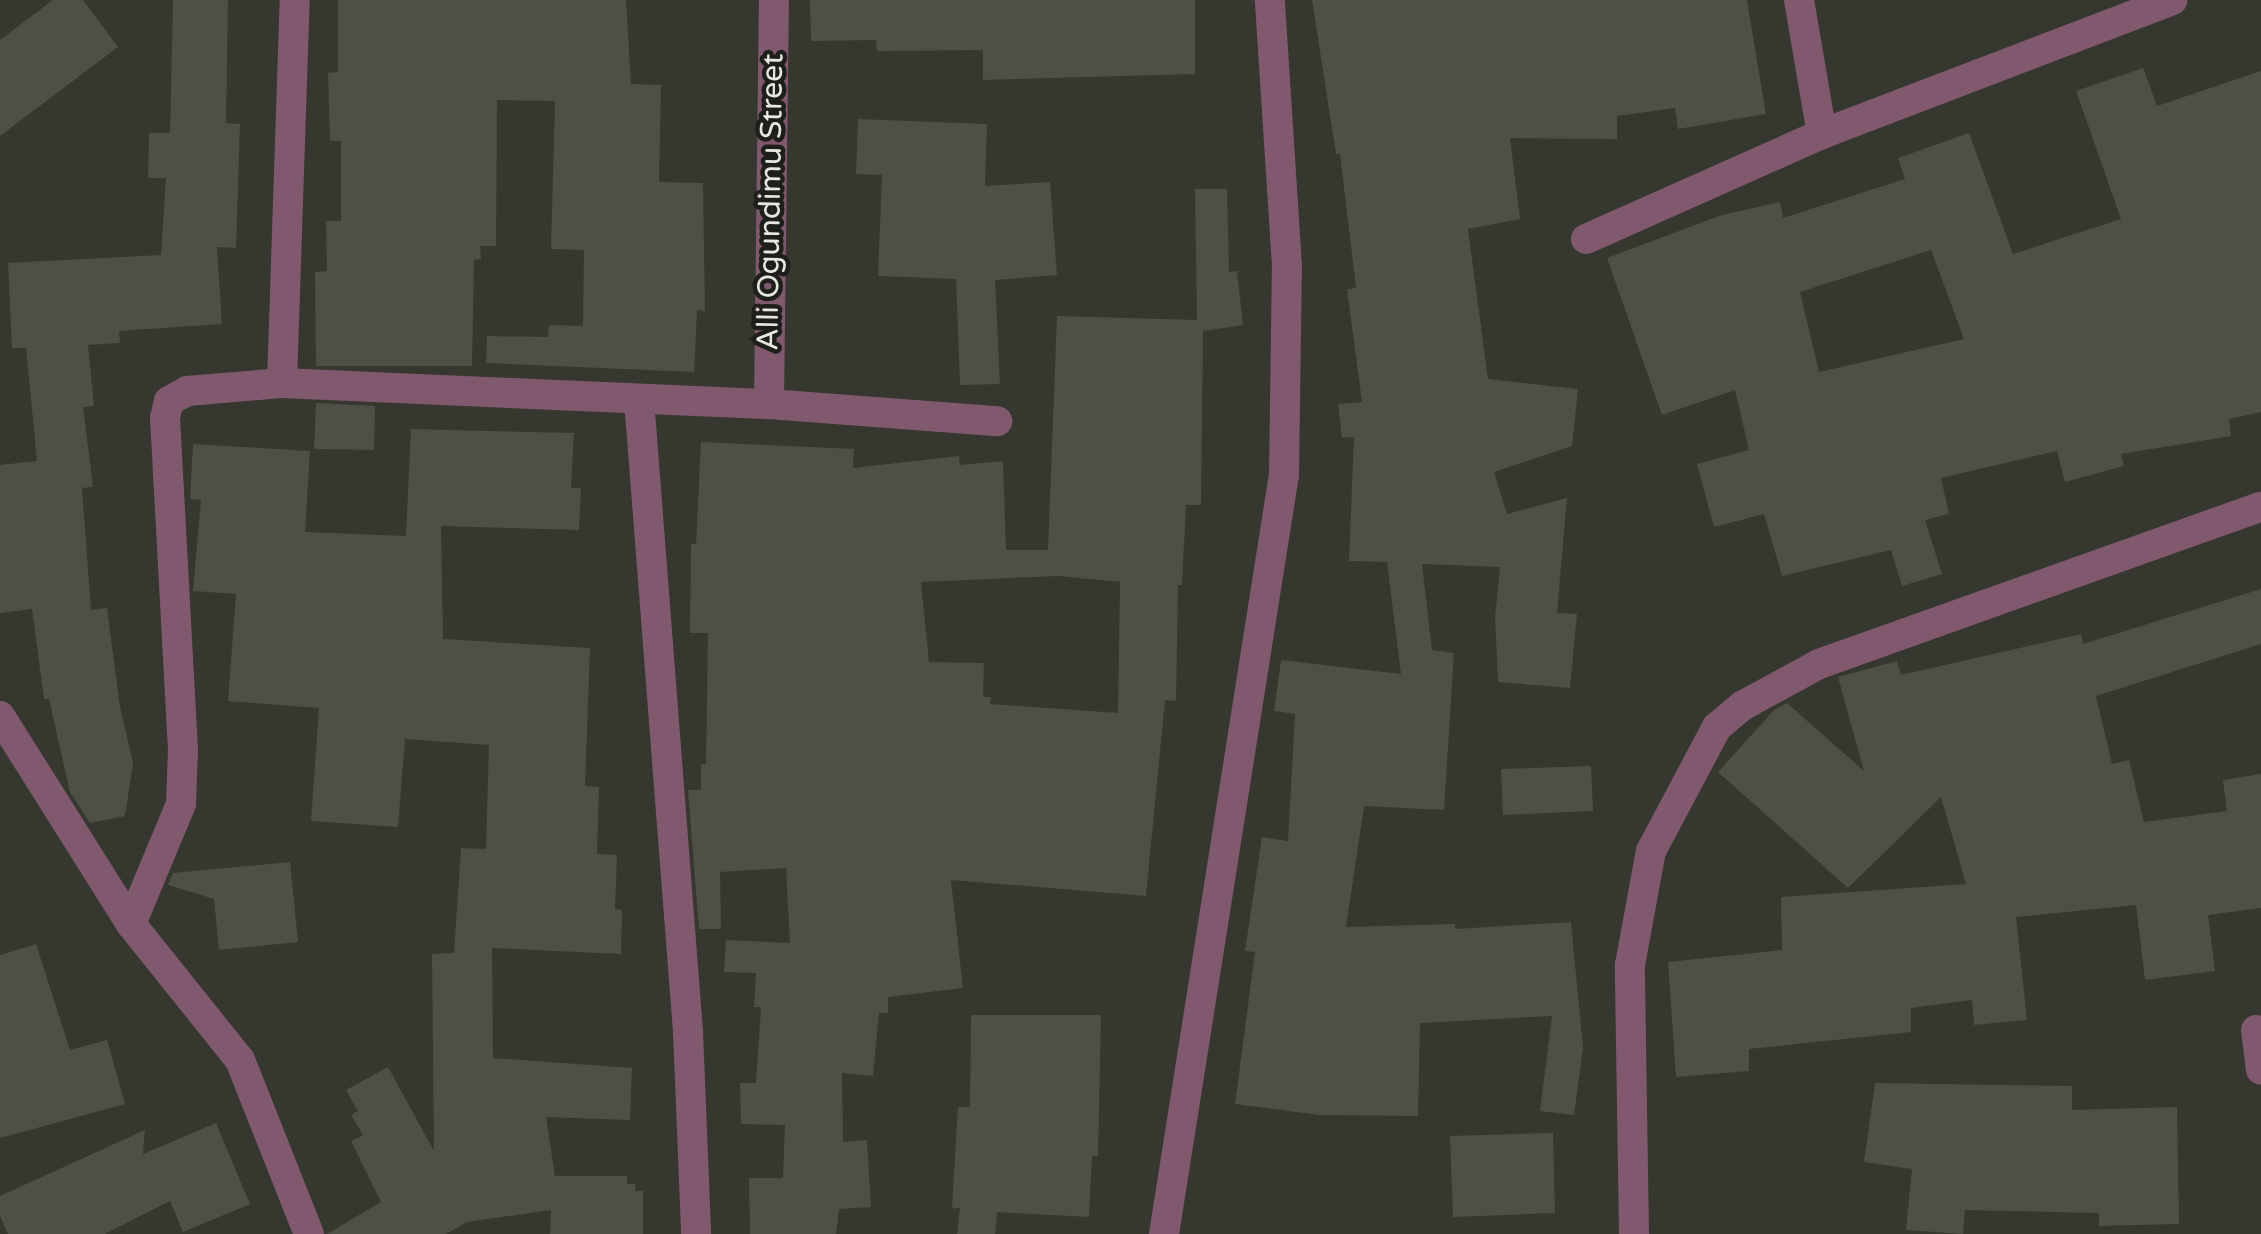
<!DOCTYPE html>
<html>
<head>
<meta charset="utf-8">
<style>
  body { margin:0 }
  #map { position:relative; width:2261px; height:1234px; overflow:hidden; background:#36372e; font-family:"Varela Round",sans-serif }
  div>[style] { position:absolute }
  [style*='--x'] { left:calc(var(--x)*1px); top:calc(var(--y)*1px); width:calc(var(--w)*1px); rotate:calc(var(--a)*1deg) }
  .building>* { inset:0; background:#4e4f46 }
  .minor>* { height:30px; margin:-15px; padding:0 15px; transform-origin:15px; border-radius:15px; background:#81596f }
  span { translate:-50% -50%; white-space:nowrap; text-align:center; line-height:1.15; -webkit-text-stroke:9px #1e1e1a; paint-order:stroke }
  .street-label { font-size:30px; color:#e6e7e1 }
</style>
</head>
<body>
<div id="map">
  <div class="building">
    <i style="clip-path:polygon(53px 0,83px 0,118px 47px,0 136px,0 40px)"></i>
    <i style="clip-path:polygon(173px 0,228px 0,226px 123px,240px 124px,236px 248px,217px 247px,222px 324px,119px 331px,120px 343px,88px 345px,94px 406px,83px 407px,93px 487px,82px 488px,91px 610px,107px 608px,120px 707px,133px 763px,125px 816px,90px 823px,70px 792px,49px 699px,44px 699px,32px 609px,0 613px,0 465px,37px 461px,26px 348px,12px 348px,8px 263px,161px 255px,166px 178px,148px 178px,149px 133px,170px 133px)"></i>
    <i style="clip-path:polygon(338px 0,626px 0,631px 84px,661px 85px,659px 182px,703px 183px,705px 311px,697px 310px,694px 372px,486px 363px,487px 336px,548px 337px,549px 325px,583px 326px,584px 250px,551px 249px,555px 101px,497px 100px,496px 246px,480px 246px,481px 259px,474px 260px,472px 366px,316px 366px,315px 272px,327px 271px,326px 221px,341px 221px,341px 141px,330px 141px,328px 73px,338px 72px)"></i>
    <i style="clip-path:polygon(810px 0,1195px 0,1195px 74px,983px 80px,983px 50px,877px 51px,876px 40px,811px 41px)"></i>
    <i style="clip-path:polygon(1312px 0,1747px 0,1766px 114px,1678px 129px,1675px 108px,1617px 116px,1617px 139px,1510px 138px,1520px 219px,1468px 229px,1488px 379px,1578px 389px,1572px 446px,1494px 472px,1507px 514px,1567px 498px,1557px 613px,1577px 614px,1570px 688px,1498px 682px,1495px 618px,1500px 567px,1422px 564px,1432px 650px,1454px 653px,1444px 810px,1364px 806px,1346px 927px,1455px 924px,1455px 929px,1571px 922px,1583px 1048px,1574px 1115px,1540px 1111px,1552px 1016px,1420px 1023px,1418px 1116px,1319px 1115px,1235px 1104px,1255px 952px,1245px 951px,1262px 837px,1288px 841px,1295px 714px,1274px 711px,1281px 660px,1401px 674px,1387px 562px,1349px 561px,1354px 437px,1342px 438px,1338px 404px,1362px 402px,1347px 289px,1356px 288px,1340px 154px,1336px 154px)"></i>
    <i style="clip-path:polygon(evenodd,2143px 68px,2157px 106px,2261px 71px,2261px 412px,2229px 419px,2231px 436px,2121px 454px,2124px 466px,2065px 482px,2057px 451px,1941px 478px,1949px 514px,1925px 520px,1942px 574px,1902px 586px,1891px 550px,1782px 576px,1764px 514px,1714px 527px,1697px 464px,1749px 450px,1735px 390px,1662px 415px,1607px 258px,1722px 215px,1780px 202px,1783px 218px,1905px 179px,1898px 158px,1969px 133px,2013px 254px,2121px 219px,2076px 91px,2143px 68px,1931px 250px,1964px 339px,1819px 372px,1800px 292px,1931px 250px)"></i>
    <i style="clip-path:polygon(858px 119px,987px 124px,985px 186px,1050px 182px,1057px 275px,995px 280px,1000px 384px,960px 385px,956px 279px,878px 276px,882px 175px,856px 174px)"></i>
    <i style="clip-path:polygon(evenodd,1195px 189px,1227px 189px,1229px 272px,1237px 271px,1243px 325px,1203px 331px,1201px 505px,1186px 505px,1182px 585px,1178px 585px,1176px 701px,1165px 700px,1146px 896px,951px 880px,963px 988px,888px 997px,888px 1013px,879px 1013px,873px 1076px,842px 1073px,843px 1142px,867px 1140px,871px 1207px,839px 1209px,836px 1234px,750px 1234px,749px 1178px,783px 1178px,785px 1125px,741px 1124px,740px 1083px,756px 1083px,761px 1007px,754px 1007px,756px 973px,724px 972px,726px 940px,790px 943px,786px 868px,720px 872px,721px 929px,699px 929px,688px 790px,701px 790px,701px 764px,706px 764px,708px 633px,690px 633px,691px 544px,696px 544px,701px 442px,854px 449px,853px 468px,959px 456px,960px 465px,1003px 461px,1006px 550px,1048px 550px,1057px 316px,1197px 320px,1195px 189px,1059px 576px,1120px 582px,1118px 713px,990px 704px,991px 697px,983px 697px,984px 663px,929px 662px,921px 582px,1059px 576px)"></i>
    <i style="clip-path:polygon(316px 403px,375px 406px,374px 450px,314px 449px)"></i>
    <i style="clip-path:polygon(411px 429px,574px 433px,571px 488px,581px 488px,579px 530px,441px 526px,443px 639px,590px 648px,585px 786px,599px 787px,597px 854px,617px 855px,615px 909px,622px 910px,621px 954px,492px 948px,493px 1058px,632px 1068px,630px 1120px,546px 1117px,555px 1176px,627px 1176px,627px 1184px,635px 1184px,635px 1191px,643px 1191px,643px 1234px,550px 1234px,551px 1210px,467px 1222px,446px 1234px,327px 1234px,381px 1202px,351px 1141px,363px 1135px,351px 1115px,358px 1111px,346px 1090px,388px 1067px,434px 1151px,432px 954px,454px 953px,461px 848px,486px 849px,489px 745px,405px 739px,398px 827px,311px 821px,319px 708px,228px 701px,236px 594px,193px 591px,201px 500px,190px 499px,193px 444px,310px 451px,305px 532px,406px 536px)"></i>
    <i style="clip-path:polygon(2261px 589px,2261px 644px,2096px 696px,2112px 764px,2129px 760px,2144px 822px,2227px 811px,2223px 780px,2261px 774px,2261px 908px,2208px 915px,2215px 971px,2145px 980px,2136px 905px,2016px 917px,2027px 1020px,1974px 1025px,1972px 1000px,1911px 1008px,1911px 1032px,1749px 1049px,1749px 1071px,1676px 1077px,1668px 962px,1782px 950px,1781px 897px,1966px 884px,1941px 797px,1848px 888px,1718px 772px,1774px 710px,1787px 703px,1864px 771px,1838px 677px,1897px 661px,1901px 675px,2081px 634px,2083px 644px)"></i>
    <i style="clip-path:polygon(1591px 766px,1593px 811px,1503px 815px,1501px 769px)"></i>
    <i style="clip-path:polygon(290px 862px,298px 942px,219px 950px,214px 899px,168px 885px,173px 873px)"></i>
    <i style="clip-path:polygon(36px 944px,70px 1050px,107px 1040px,125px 1104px,0 1138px,0 955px)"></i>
    <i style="clip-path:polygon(971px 1015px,1101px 1015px,1098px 1156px,1092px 1156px,1089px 1217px,997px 1212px,995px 1234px,957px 1234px,960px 1208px,952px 1208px,955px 1156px,958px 1107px,970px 1107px)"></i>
    <i style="clip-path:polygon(1875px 1083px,2072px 1086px,2072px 1110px,2177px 1107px,2179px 1224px,2099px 1226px,2099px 1213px,1965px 1210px,1963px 1234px,1906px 1230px,1912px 1169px,1864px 1162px)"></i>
    <i style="clip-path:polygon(216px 1123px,250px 1204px,183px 1232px,170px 1201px,105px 1234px,8px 1234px,0 1216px,0 1196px,145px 1130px,143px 1154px)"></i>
    <i style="clip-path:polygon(1553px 1133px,1555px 1213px,1453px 1217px,1450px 1136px)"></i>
  </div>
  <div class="minor">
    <i style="--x:1799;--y:0;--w:136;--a:80.3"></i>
    <i style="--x:1586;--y:239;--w:258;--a:-24"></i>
    <i style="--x:1822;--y:134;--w:375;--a:-20.9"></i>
    <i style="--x:282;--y:383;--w:383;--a:-88.1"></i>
    <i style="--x:639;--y:399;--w:634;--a:85.57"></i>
    <i style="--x:688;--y:1031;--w:203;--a:87.7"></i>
    <i style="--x:769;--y:404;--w:404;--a:-89.3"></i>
    <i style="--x:0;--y:716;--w:246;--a:57.8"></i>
    <i style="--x:131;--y:924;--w:174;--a:51.3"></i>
    <i style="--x:240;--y:1060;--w:187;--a:68.4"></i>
    <i style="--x:131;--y:924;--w:130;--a:-67.4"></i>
    <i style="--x:181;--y:804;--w:54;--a:-87.9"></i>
    <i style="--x:183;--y:750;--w:332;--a:-93.1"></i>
    <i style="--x:165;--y:418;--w:17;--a:-77"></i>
    <i style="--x:169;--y:401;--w:21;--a:-29"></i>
    <i style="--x:187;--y:391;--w:95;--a:-4.8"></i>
    <i style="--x:282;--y:383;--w:487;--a:2.5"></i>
    <i style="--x:769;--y:404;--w:229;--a:4.3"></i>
    <i style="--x:2256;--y:1030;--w:40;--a:82.9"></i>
    <i style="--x:1164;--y:1234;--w:768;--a:-81.02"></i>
    <i style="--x:1284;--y:475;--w:209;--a:-89.2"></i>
    <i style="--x:1287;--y:266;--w:267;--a:-93.7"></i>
    <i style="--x:1634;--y:1234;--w:269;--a:-90.9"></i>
    <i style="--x:1630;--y:965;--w:116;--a:-79.6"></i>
    <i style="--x:1651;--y:851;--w:140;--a:-62"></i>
    <i style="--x:1717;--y:727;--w:33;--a:-40"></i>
    <i style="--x:1742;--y:706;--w:88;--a:-28.6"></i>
    <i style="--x:1819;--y:664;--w:469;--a:-19.6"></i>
  </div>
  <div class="street-label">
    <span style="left:771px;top:202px;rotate:-89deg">Alli Ogundimu Street</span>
  </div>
</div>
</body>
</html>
